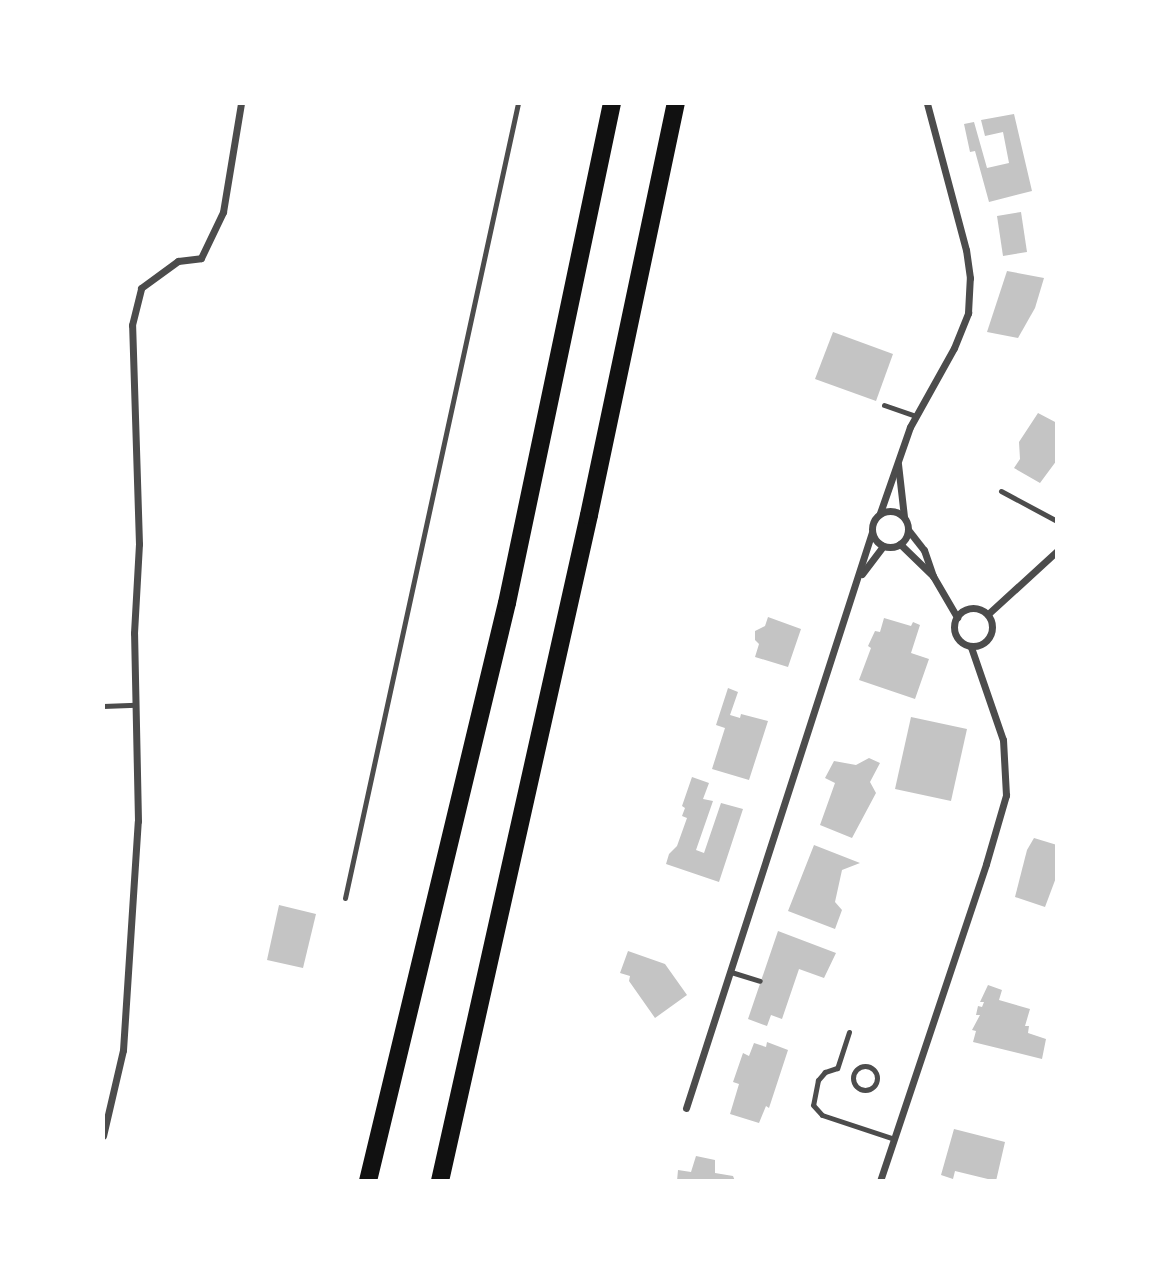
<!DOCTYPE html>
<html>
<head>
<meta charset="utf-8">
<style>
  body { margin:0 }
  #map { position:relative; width:1160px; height:1284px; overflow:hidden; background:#fff; font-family:Poppins,sans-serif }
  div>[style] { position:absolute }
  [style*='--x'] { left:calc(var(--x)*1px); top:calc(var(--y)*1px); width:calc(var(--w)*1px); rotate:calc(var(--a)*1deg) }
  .building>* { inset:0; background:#c4c4c4 }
  .service>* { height:5px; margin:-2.5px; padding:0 2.5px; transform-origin:2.5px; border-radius:2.5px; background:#4c4c4c }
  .service>.ring { margin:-2.5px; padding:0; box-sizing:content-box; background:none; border:5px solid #4c4c4c; border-radius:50% }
  .minor>* { height:7px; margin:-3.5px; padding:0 3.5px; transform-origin:3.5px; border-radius:3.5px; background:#4c4c4c }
  .minor>.ring { margin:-3.5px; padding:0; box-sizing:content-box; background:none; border:7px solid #4c4c4c; border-radius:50% }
  .motorway>* { height:18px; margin:-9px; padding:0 9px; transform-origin:9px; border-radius:9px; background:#111 }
  span { translate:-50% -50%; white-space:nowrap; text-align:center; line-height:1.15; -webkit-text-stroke:7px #fff; paint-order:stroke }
  .frame { position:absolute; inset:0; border:105px solid #fff; pointer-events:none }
</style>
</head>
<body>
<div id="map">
  <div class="building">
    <i style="clip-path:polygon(1014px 114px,1032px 191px,989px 202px,975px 151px,970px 152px,964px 124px,974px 122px,987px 168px,1009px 163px,1003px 132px,985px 136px,981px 120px)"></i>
    <i style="clip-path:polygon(1021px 212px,1027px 252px,1003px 256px,997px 216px)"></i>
    <i style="clip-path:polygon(1007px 271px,1044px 278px,1035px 308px,1018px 338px,987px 332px)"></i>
    <i style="clip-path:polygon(833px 332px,893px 354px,876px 401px,815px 379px)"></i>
    <i style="clip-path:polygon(1038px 413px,1057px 423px,1057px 460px,1040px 483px,1014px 468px,1020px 459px,1019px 442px)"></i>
    <i style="clip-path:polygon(768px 617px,801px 629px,788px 667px,755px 657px,759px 644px,755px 640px,755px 631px,765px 626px)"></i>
    <i style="clip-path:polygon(884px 618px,911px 626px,913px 622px,920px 625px,911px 653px,929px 659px,915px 699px,859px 680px,871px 648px,868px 646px,875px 631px,880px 632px)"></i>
    <i style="clip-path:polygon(728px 688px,738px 692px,730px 715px,740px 718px,741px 714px,768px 721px,749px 780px,712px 769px,725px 728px,716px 725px)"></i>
    <i style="clip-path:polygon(911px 717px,967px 729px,951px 801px,895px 789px)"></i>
    <i style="clip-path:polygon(869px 758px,880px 763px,870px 782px,876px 793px,852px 838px,820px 825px,835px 783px,825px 778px,834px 761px,856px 765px)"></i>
    <i style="clip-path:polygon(692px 777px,709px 783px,703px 799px,713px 801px,696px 850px,704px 853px,721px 803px,743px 809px,719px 882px,666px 864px,669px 854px,677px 846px,687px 818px,682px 816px,685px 808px,682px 806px)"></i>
    <i style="clip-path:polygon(1034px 838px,1057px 845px,1057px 875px,1045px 907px,1015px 897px,1027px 850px)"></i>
    <i style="clip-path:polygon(814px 845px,860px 863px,842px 870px,835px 902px,842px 910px,835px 929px,788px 911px)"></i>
    <i style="clip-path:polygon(279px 905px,316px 914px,303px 968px,267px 960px)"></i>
    <i style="clip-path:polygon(778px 931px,836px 953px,824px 978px,799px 969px,782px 1019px,771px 1015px,767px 1026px,748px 1019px)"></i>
    <i style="clip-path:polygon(628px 951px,665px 964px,687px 995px,655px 1018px,629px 981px,630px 976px,620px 973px)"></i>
    <i style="clip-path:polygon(988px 985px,1002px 990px,999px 1000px,1030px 1009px,1025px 1026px,1029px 1026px,1028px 1033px,1046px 1039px,1042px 1059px,973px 1042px,976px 1031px,972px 1030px,980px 1015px,976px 1015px,978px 1006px,982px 1007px,984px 1002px,980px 1002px)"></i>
    <i style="clip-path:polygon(767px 1042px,788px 1050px,769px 1108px,766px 1106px,759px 1123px,730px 1114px,739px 1084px,733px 1082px,743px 1053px,749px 1056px,754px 1043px,766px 1047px)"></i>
    <i style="clip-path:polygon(954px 1129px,1005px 1142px,996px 1181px,955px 1171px,953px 1179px,941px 1175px)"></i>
    <i style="clip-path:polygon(696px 1156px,715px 1160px,715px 1173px,733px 1176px,735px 1181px,677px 1181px,678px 1170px,691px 1172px)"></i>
  </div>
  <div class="service">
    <i style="--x:884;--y:405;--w:34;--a:19"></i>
    <i style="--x:1001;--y:491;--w:64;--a:28.2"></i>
    <i style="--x:103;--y:706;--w:33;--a:-2"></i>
    <i style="--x:345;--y:898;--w:814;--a:-77.72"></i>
    <i style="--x:731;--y:972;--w:30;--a:17"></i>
    <i style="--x:849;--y:1032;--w:38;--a:108"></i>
    <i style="--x:837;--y:1068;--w:13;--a:162"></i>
    <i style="--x:825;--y:1072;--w:11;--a:131"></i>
    <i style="--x:818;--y:1080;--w:25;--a:101"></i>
    <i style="--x:813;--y:1105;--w:13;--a:48"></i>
    <i style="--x:822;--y:1115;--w:76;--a:18.4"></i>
    <i class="ring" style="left:853px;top:1066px;width:19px;height:19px"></i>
  </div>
  <div class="minor">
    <i style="--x:898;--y:464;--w:53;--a:83.5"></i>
    <i class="ring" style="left:872px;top:511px;width:29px;height:29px"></i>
    <i style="--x:880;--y:513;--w:91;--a:-70.8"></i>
    <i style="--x:910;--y:427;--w:90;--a:-60.9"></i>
    <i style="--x:954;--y:348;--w:38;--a:-68"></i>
    <i style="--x:968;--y:313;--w:35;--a:-87"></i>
    <i style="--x:970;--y:278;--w:28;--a:-98"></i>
    <i style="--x:966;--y:250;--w:152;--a:-104.9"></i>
    <i style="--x:909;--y:531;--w:24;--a:52"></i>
    <i style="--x:924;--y:550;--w:28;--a:71"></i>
    <i style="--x:933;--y:576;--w:48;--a:59.7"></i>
    <i style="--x:900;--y:544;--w:46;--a:44.1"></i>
    <i style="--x:862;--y:574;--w:35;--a:-53"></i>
    <i class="ring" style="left:954px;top:608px;width:31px;height:31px"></i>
    <i style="--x:988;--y:614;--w:93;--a:-42.4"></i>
    <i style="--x:686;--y:1108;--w:605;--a:-72.1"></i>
    <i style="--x:103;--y:1136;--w:88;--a:-76.9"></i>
    <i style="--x:123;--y:1050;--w:229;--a:-86.3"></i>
    <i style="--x:138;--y:821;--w:188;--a:-91.2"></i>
    <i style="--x:134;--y:633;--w:89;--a:-86.8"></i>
    <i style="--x:139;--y:544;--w:219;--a:-91.8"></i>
    <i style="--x:132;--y:325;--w:38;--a:-76"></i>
    <i style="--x:141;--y:288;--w:46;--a:-36.1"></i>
    <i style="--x:178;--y:261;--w:23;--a:-7"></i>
    <i style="--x:201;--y:258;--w:51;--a:-64.4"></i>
    <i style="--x:223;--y:212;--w:110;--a:-80.6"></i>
    <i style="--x:880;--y:1181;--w:334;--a:-71.5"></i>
    <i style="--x:986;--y:864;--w:72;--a:-73.8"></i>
    <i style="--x:1006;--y:795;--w:55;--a:-93.1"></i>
    <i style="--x:1003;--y:740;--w:98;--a:-109"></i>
  </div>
  <div class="motorway">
    <i style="--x:368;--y:1181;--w:594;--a:-76.48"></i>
    <i style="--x:507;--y:603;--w:511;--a:-78.14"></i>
    <i style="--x:440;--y:1181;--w:682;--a:-77.39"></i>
    <i style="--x:589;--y:515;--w:421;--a:-78.1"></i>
  </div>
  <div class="frame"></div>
</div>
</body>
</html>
